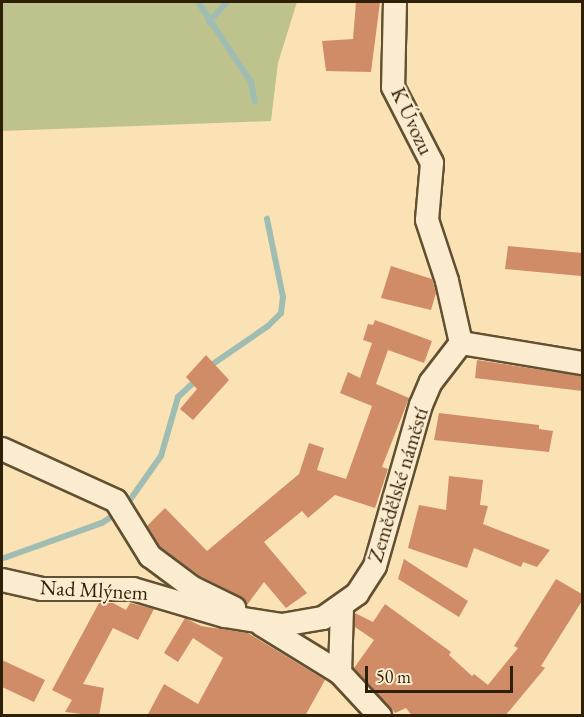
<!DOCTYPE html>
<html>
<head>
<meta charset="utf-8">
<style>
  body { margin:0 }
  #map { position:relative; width:584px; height:717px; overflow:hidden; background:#fbe2b5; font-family:"EB Garamond",serif }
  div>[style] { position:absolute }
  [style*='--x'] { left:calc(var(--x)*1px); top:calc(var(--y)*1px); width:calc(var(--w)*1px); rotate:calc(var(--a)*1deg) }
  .green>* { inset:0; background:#bec38d }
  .stream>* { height:6px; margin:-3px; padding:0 3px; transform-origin:3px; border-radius:3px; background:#a0bdb3 }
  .building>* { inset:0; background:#d08c66 }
  .roads { filter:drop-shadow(2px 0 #615032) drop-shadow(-2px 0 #615032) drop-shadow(0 2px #615032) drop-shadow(0 -2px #615032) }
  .street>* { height:22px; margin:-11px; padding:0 11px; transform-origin:11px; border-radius:11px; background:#fceccf }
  span { translate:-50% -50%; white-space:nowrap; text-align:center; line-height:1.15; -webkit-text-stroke:4.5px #fceccf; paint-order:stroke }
  .street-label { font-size:21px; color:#2e1f07 }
  .frame { position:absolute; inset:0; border:3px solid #2e1f07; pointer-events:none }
  .scale { position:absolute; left:365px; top:666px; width:148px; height:27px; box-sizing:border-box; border:3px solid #2e1f07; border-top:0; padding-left:8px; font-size:18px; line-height:21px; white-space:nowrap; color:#2e1f07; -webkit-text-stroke:4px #fceccf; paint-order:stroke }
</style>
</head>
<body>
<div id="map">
  <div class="green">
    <i style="clip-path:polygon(2px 2px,297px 2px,278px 63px,271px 121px,2px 131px)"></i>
  </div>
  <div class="stream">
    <i style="--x:198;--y:2;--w:96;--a:56.5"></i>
    <i style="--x:251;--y:82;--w:20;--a:79"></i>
    <i style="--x:209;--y:22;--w:27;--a:-48"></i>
    <i style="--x:207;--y:368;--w:74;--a:-34.5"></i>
    <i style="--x:268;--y:326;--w:18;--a:-45"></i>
    <i style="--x:281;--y:313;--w:16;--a:-83"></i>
    <i style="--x:283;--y:297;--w:80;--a:-101.6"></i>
    <i style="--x:125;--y:507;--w:62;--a:-54.8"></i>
    <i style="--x:161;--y:456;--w:61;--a:-73.9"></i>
    <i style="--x:178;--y:397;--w:25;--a:-43"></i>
    <i style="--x:4;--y:558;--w:104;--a:-19.7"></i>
    <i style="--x:102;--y:523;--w:18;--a:-34"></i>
  </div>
  <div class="building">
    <i style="clip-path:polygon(356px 2px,380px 2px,371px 72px,326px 71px,322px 41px,353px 39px)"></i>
    <i style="clip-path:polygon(508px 246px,582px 253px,581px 276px,505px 269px)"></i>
    <i style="clip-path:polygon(391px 266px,432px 279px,436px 293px,431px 310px,381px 298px)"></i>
    <i style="clip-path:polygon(375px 320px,432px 341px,424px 363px,388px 350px,376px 384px,409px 398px,382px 467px,388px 469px,375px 508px,335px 495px,308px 518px,302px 511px,264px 542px,307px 593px,286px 608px,264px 582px,247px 605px,240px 596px,200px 576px,160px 547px,147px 526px,165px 508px,207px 551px,299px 474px,309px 443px,324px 448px,317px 470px,346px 479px,372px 406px,340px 393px,348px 372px,360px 378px,372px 343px,363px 340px,368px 324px,373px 325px)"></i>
    <i style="clip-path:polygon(206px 355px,229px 380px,193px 420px,180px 409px,197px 389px,186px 377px)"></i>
    <i style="clip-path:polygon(477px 360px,582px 376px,582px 391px,475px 378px)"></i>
    <i style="clip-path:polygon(439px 413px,539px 425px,539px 429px,553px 431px,549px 452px,434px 440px)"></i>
    <i style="clip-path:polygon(449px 476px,483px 480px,480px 505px,488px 506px,483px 524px,550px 550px,537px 567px,523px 562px,521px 567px,474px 548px,467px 568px,408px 548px,419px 505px,446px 510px)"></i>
    <i style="clip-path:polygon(404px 559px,468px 601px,459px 617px,398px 579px)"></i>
    <i style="clip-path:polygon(556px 579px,582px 594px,582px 601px,541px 666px,545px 668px,505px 716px,412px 716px,406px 708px,395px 713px,354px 668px,374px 640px,355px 627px,355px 613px,373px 622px,385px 604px,451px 652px,449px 655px,472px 676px,474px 674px,488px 685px,518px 648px,514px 646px)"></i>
    <i style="clip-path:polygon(99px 603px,113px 603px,126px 610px,130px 603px,154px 609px,138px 640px,113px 628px,83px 684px,104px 688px,99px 716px,65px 712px,72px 700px,52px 690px)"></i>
    <i style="clip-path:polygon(185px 618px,201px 626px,248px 633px,325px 680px,305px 716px,147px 716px,164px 684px,198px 704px,223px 658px,193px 638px,178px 662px,164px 653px)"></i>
    <i style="clip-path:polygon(2px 660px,45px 680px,34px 702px,2px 687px)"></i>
  </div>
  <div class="roads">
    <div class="street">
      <i style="--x:395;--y:2;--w:85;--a:91.3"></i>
      <i style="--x:393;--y:87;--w:85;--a:62.8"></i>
      <i style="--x:432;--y:163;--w:57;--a:95"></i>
      <i style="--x:427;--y:220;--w:64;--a:71.8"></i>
      <i style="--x:447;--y:281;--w:64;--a:77.3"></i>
      <i style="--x:461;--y:343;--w:123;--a:9.4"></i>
      <i style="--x:2;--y:449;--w:125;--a:24.5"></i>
      <i style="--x:116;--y:501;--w:65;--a:58.3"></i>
      <i style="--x:150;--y:556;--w:54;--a:36.7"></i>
      <i style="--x:193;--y:588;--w:46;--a:26"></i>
      <i style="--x:2;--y:580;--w:41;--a:12.7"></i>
      <i style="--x:42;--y:589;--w:91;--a:0"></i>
      <i style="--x:133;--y:589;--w:96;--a:16.4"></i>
      <i style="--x:225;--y:616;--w:58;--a:9"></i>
      <i style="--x:282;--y:625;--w:42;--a:-9.7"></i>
      <i style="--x:323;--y:618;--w:42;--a:-35.2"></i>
      <i style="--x:357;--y:594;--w:33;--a:-57"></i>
      <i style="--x:375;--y:566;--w:167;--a:-74.1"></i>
      <i style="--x:421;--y:405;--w:25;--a:-67"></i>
      <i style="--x:431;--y:382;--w:49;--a:-52.4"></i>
      <i style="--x:342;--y:607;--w:66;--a:91.7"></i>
      <i style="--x:340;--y:673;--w:59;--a:47.1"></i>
      <i style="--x:262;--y:625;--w:92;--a:31.6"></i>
    </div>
  </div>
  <div class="street-label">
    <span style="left:412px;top:121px;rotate:65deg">K Úvozu</span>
    <span style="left:398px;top:485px;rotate:-73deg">Zemědělské náměstí</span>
    <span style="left:94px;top:590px;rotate:3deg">Nad Mlýnem</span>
  </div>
  <div class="frame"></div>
  <div class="scale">50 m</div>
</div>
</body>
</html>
